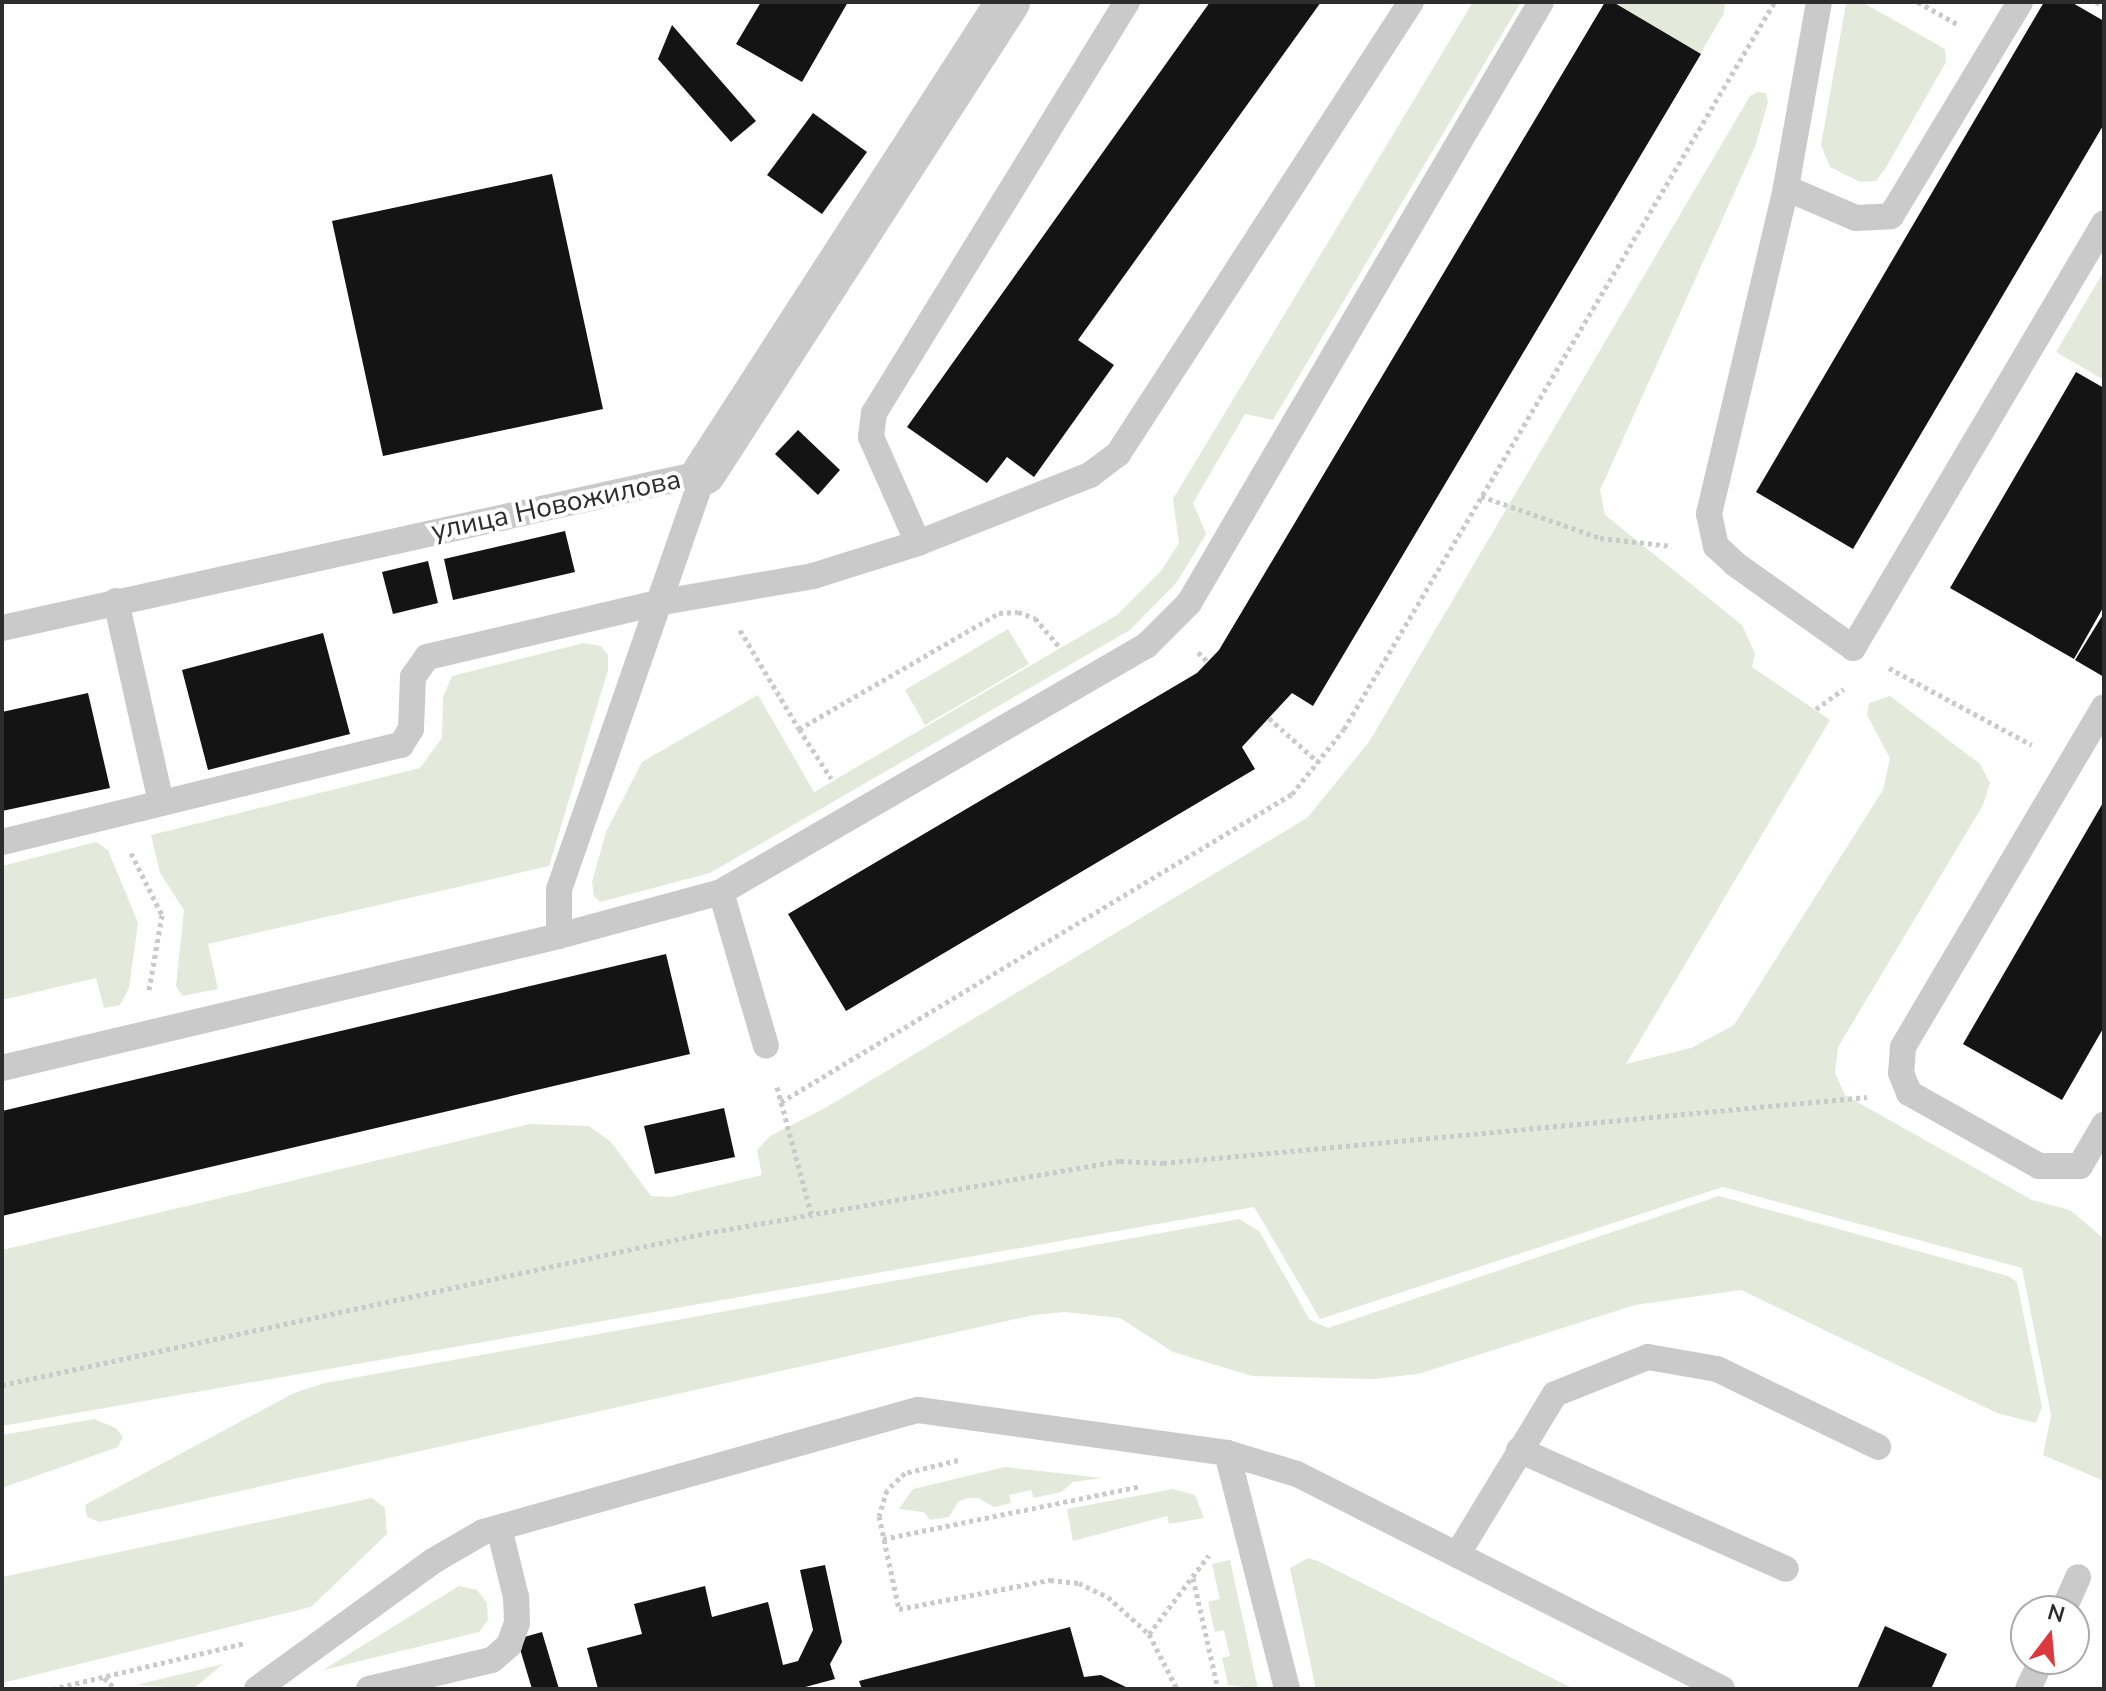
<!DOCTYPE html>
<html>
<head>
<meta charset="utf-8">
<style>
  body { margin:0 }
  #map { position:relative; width:2106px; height:1691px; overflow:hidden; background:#fff; font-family:"Nunito Sans",sans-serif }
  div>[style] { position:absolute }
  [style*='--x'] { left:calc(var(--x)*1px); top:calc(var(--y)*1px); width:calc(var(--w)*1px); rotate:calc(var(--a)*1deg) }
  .green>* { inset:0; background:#e3eadc }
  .building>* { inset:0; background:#141414 }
  .path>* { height:5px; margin-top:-2.5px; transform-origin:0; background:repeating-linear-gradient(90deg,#cacaca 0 4px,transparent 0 8px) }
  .service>* { height:26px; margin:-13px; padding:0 13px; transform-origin:13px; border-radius:13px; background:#cacaca }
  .minor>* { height:44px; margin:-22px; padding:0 22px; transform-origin:22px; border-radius:22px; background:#cacaca }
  span { translate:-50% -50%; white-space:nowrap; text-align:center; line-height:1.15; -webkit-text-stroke:8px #fff; paint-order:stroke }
  .street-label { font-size:28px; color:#2d2d2d }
  .frame { position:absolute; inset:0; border:4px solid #2d2d2d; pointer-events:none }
  .north { position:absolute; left:2010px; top:1595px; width:80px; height:80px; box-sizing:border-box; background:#fff; border:2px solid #ababab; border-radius:50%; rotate:16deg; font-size:22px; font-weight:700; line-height:32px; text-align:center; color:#2d2d2d }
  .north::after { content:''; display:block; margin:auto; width:28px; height:36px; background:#db393f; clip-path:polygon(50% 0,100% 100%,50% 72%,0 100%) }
</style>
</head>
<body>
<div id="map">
  <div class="green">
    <i style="clip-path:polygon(1473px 2px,1521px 2px,1273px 420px,1245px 414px,1193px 503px,1206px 534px,1177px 582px,1130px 630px,710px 873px,600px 902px,594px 896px,592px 882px,606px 832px,642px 762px,758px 695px,814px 792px,1117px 615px,1161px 571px,1179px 543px,1173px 499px)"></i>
    <i style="clip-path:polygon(1613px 2px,1725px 2px,1724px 13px,1700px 54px)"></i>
    <i style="clip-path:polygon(1862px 2px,1945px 49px,1946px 62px,1885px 169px,1876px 181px,1860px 182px,1830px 167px,1821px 145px,1846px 4px)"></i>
    <i style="clip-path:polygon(1758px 92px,1766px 93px,1768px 102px,1755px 147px,1600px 490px,1605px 515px,1742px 625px,1755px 654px,1752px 667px,1830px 720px,1626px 1064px,1691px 1048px,1734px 1025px,1883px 790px,1890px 758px,1867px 715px,1869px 703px,1890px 696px,1980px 764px,1990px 783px,1983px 805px,1838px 1047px,1835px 1073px,1845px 1095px,2032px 1200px,2070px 1210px,2104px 1239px,2104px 1481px,2043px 1455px,2051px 1415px,2022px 1268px,1723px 1187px,1320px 1319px,1254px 1207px,2px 1426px,2px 1250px,530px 1124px,589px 1126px,611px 1142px,651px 1196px,671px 1197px,762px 1175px,757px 1150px,770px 1136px,825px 1108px,1307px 818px,1369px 742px,1750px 96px)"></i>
    <i style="clip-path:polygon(2104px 271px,2104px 380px,2056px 352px)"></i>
    <i style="clip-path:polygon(1008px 629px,1029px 664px,925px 725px,905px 690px)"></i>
    <i style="clip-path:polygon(584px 643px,601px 646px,608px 655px,608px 670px,549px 866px,208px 944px,218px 989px,182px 996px,176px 986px,184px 910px,160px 873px,151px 835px,420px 768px,442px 738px,443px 697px,452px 676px)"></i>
    <i style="clip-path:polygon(96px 842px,108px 850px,138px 923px,129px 988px,120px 1005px,104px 1008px,96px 978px,2px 1000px,2px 866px)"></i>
    <i style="clip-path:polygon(1719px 1196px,2008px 1276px,2017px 1282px,2042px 1407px,2036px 1423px,1997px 1413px,1741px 1290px,1635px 1305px,1418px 1374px,1374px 1379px,1252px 1376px,1173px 1352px,1120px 1318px,1065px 1312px,1034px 1315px,100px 1522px,87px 1517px,85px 1505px,294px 1393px,325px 1383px,1239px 1219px,1259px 1231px,1310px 1320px,1328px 1328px)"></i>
    <i style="clip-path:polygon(94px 1419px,116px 1428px,123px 1437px,118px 1447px,2px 1488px,2px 1435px)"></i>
    <i style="clip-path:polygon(1005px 1467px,1102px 1478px,1073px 1482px,1061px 1492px,1034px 1498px,1031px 1490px,1009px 1495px,1011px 1503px,994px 1507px,978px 1498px,967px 1498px,958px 1502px,949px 1517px,930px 1520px,924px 1512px,899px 1509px,913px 1489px)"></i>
    <i style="clip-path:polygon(1173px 1489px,1195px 1495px,1204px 1518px,1169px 1524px,1167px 1516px,1073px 1541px,1067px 1509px)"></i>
    <i style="clip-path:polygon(372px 1498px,385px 1508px,387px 1534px,311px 1607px,2px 1683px,2px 1577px)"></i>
    <i style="clip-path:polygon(1308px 1558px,1318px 1561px,1574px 1689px,1316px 1689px,1290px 1568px)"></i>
    <i style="clip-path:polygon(1230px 1560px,1258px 1689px,1228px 1685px,1222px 1658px,1230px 1656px,1224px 1630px,1215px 1632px,1208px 1602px,1220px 1599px,1212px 1564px)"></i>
    <i style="clip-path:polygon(459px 1586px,477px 1590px,487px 1603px,488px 1620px,479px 1632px,323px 1670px)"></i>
    <i style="clip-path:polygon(223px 1664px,193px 1689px,136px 1685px)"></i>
  </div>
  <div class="building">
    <i style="clip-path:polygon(761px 2px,848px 2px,802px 82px,736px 44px)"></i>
    <i style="clip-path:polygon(1210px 2px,1321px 2px,1078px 340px,1114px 365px,1034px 477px,1007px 457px,987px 483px,907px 427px)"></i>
    <i style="clip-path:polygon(1605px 2px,1613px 2px,1701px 54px,1313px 706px,1292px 693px,1242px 747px,1255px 769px,846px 1011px,788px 914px,1197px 673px,1219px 650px)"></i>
    <i style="clip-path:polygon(2044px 2px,2071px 2px,2104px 21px,2104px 124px,1853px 549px,1756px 492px)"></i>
    <i style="clip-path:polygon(672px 25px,756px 121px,731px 142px,658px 59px)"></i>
    <i style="clip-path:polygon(813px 113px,867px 152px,822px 214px,767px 175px)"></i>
    <i style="clip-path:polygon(552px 174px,603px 409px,383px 456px,332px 221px)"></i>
    <i style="clip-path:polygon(2076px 372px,2104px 388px,2104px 606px,2074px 659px,1950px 588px)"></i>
    <i style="clip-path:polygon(798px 430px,840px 470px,818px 495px,775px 454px)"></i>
    <i style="clip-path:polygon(565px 531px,575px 572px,453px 600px,444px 559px)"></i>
    <i style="clip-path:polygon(428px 561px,438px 603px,393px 614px,382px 572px)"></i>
    <i style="clip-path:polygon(2104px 613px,2104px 677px,2075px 660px)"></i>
    <i style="clip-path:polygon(323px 633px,350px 734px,208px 770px,182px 670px)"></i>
    <i style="clip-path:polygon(88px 693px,110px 788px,2px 811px,2px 712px)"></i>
    <i style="clip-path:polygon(2104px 801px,2104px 1027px,2062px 1100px,1963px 1044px)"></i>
    <i style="clip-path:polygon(666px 954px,690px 1054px,2px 1216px,2px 1111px)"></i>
    <i style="clip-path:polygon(724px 1108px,735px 1157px,655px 1174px,644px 1126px)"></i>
    <i style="clip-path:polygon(825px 1565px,842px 1642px,830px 1664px,835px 1679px,798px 1689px,598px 1689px,587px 1648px,642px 1634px,634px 1604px,705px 1586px,712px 1617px,768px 1602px,783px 1665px,798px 1661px,813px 1630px,800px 1570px)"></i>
    <i style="clip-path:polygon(1885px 1626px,1947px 1654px,1931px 1689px,1857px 1689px)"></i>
    <i style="clip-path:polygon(1070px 1627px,1084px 1677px,1101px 1675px,1130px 1689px,862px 1689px,859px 1681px)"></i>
    <i style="clip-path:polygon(542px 1632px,559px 1689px,532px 1689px,517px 1639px)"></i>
  </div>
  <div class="path">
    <i style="--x:1918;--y:2;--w:47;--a:29.3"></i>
    <i style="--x:2096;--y:2;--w:9;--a:27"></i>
    <i style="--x:1481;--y:496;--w:126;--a:19.4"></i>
    <i style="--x:1600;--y:538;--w:72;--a:6.3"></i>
    <i style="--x:740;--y:630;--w:115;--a:59.2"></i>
    <i style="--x:799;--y:729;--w:231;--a:-30.1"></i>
    <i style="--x:999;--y:613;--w:19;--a:-3"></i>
    <i style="--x:1018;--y:612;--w:18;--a:19"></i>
    <i style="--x:1035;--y:618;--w:39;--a:50"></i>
    <i style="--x:1198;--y:652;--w:14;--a:45"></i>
    <i style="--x:1889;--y:668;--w:162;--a:28.3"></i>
    <i style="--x:1816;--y:709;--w:34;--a:-36"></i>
    <i style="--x:1269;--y:718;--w:66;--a:41.9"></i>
    <i style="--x:799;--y:729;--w:59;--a:56.9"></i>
    <i style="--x:131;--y:853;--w:69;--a:63.4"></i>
    <i style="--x:162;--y:915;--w:76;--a:99.8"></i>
    <i style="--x:777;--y:1087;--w:131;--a:74.9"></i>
    <i style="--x:781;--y:1102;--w:597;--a:-31.08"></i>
    <i style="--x:1292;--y:794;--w:83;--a:-51.3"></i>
    <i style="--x:1344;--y:729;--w:844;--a:-59.36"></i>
    <i style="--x:2;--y:1385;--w:720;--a:-12.18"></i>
    <i style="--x:706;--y:1233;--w:420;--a:-9.9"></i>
    <i style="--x:1120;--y:1161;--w:43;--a:2.7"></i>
    <i style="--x:1163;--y:1163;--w:707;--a:-5.36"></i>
    <i style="--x:958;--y:1460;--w:55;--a:166.2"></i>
    <i style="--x:905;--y:1473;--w:25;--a:137"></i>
    <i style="--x:887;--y:1490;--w:27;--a:107"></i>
    <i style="--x:879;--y:1516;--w:95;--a:77.9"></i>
    <i style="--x:899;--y:1609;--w:154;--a:-10.9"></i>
    <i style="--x:1050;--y:1580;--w:29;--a:6"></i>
    <i style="--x:1079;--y:1583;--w:32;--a:26"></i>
    <i style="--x:1108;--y:1597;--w:55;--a:42.1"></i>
    <i style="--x:1149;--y:1634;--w:62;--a:63"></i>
    <i style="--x:883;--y:1539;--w:263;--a:-11.6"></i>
    <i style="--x:1193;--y:1578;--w:114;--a:77.3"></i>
    <i style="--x:1149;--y:1634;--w:99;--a:-52.8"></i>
    <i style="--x:104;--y:1678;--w:16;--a:43"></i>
    <i style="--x:52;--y:1689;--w:198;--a:-13.4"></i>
  </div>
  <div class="service">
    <i style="--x:1819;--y:2;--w:189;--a:100.1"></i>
    <i style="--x:1786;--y:188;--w:335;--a:103.3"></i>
    <i style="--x:1709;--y:514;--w:33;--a:78"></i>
    <i style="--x:1716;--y:546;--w:26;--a:43"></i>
    <i style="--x:1735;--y:564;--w:145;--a:35.4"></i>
    <i style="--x:1853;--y:648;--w:493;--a:-59.4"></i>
    <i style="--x:1786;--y:188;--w:76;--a:23.2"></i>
    <i style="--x:1856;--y:218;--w:35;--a:-3"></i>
    <i style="--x:1891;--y:216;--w:250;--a:-58.9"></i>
    <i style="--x:704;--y:473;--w:441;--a:109.2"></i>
    <i style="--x:559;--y:890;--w:46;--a:90"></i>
    <i style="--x:559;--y:936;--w:168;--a:-15.2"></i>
    <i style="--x:721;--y:892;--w:491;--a:-30.1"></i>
    <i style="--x:1146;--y:646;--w:61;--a:-45"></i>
    <i style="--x:1189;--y:603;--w:696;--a:-59.64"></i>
    <i style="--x:918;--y:543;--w:116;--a:-113.9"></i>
    <i style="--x:871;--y:437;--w:24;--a:-83"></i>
    <i style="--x:874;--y:413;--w:483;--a:-58.4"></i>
    <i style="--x:116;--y:601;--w:207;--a:77.4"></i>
    <i style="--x:2;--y:628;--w:719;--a:-12.45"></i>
    <i style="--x:2104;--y:707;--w:395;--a:120.6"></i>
    <i style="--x:1903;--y:1047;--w:26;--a:94"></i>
    <i style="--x:1901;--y:1073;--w:22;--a:68"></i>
    <i style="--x:1909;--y:1093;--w:149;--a:29.3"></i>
    <i style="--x:2039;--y:1166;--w:41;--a:0"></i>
    <i style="--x:2080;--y:1166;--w:48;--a:-59.7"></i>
    <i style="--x:2;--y:842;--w:411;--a:-13.7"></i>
    <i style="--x:401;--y:745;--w:19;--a:-58"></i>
    <i style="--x:411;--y:729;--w:52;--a:-87.8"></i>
    <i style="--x:413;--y:677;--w:24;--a:-55"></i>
    <i style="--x:427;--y:657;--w:236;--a:-13.2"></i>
    <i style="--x:657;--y:603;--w:158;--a:-9.8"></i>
    <i style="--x:813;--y:576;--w:110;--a:-17.4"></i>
    <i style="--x:918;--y:543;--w:185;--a:-21.6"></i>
    <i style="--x:1090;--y:475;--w:35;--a:-37"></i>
    <i style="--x:1118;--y:454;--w:539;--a:-57.05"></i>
    <i style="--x:721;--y:892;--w:160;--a:73.7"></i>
    <i style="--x:2;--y:1068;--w:572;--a:-13.33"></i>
    <i style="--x:1519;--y:1450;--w:292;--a:24"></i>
    <i style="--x:1227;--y:1453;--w:244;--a:75.7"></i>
    <i style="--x:1457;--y:1555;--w:188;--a:-58.7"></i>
    <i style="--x:1555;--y:1394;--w:100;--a:-21.7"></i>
    <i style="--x:1648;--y:1357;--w:70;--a:9.9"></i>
    <i style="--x:1717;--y:1369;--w:179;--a:25.8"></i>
    <i style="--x:2063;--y:1611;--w:37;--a:-66"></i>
    <i style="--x:257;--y:1689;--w:218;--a:-36"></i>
    <i style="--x:433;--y:1561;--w:58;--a:-30.1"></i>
    <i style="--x:483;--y:1532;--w:452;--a:-15.7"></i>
    <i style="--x:918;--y:1410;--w:312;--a:7.9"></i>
    <i style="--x:1227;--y:1453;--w:73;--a:16.7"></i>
    <i style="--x:1297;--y:1474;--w:476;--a:26.8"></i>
    <i style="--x:369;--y:1689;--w:126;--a:-13.3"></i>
    <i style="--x:492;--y:1660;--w:23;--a:-41"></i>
    <i style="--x:509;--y:1645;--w:23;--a:-70"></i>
    <i style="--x:517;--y:1623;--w:26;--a:-92"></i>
    <i style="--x:516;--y:1597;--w:71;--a:-103.8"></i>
    <i style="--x:2028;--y:1689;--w:33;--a:-65"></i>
  </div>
  <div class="minor">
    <i style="--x:704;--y:473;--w:561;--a:-57.16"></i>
  </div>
  <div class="street-label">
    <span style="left:556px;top:505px;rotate:-12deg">улица Новожилова</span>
  </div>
  <div class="frame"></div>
  <div class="north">N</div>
</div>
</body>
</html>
